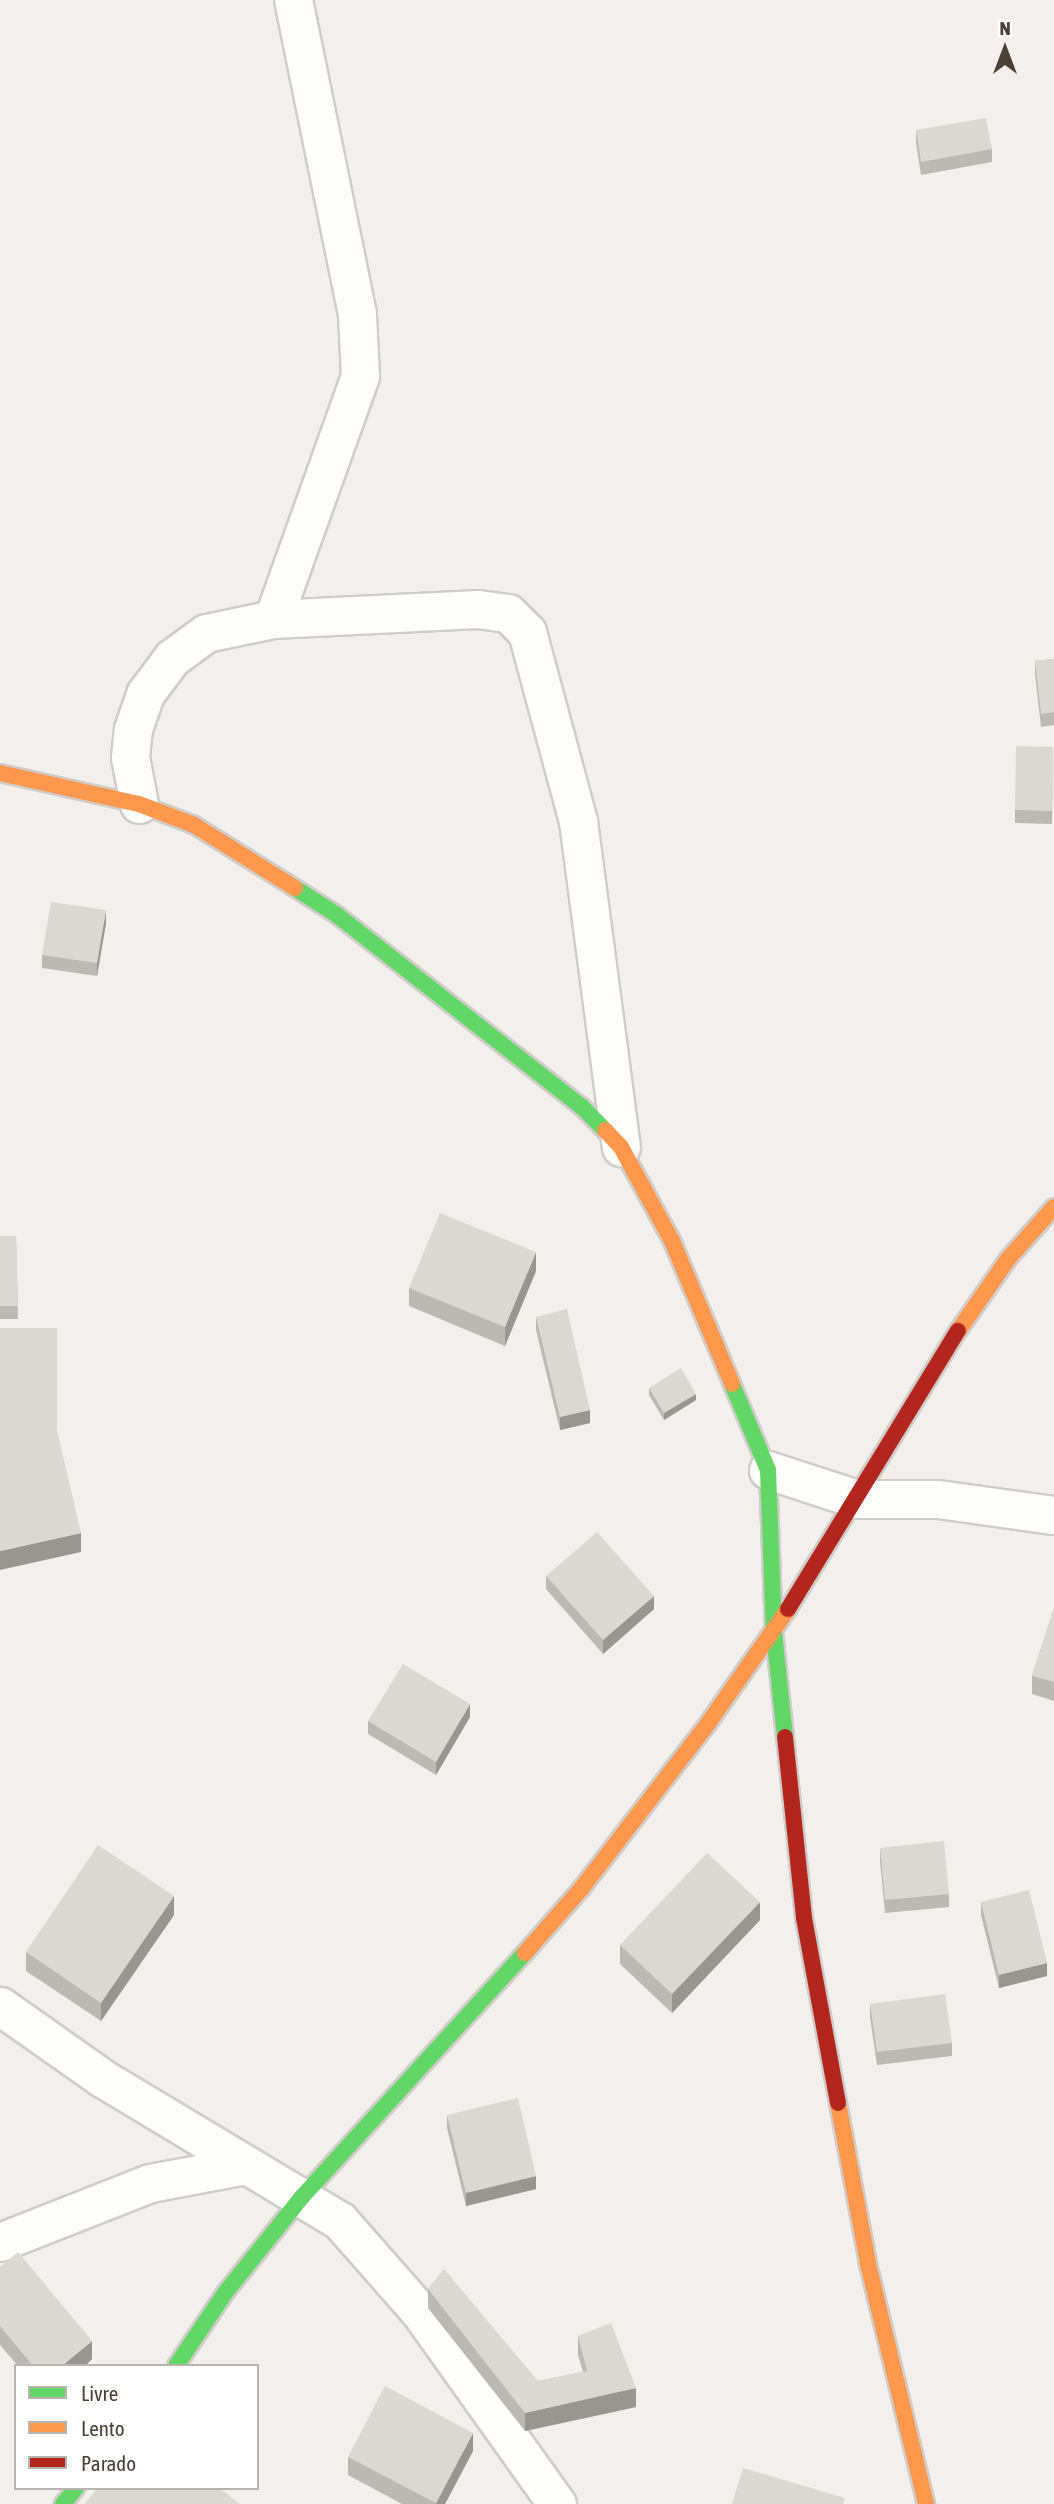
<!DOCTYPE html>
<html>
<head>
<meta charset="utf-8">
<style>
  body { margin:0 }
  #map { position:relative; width:1054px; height:2504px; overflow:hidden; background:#f2efec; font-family:"Asap Condensed",sans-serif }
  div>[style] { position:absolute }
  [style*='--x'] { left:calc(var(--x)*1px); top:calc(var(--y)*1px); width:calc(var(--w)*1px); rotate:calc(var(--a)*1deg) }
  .roads { filter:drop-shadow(2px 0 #d0cdc9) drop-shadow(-2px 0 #d0cdc9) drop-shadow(0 2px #d0cdc9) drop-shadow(0 -2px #d0cdc9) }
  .street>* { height:37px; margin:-18.5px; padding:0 18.5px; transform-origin:18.5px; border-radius:18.5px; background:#fdfdfc }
  .fast>* { height:16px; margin:-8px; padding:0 8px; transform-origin:8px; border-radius:8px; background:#63d668 }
  .slow>* { height:16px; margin:-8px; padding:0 8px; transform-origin:8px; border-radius:8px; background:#ff974d }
  .jam>* { height:16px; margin:-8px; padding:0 8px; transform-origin:8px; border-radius:8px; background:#b3261e }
  .wall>* { inset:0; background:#bcb9b4 }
  .shaded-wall>* { inset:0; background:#999692 }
  .building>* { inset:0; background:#dbd7d1 }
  span { translate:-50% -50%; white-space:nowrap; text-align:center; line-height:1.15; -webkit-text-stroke:7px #fff; paint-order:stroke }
  .legend { position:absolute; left:14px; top:2364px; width:245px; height:126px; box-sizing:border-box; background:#fff; border:2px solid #b7b3ae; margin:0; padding:9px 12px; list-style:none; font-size:21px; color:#4a4035 }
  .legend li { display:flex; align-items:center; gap:14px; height:35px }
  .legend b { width:35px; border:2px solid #b7b3ae }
  .north { position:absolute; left:970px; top:14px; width:70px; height:70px; -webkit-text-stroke:5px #fff; paint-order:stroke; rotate:0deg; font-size:19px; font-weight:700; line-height:28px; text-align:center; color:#4a4035 }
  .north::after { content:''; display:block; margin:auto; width:24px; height:32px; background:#4a4035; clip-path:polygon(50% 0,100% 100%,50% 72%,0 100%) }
</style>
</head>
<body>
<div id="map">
  <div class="roads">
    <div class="street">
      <i style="--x:273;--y:619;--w:258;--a:-70.3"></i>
      <i style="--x:360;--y:376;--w:62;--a:-92.8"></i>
      <i style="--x:357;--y:314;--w:320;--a:-101.5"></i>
      <i style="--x:139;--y:804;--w:48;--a:-100.8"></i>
      <i style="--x:130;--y:757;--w:28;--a:-84"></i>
      <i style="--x:133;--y:729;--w:37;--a:-71"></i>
      <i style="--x:145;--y:694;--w:45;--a:-53.1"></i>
      <i style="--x:172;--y:658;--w:42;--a:-36.3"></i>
      <i style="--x:206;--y:633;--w:68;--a:-11.8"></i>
      <i style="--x:273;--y:619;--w:205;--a:-2.8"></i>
      <i style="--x:478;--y:609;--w:30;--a:8"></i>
      <i style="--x:508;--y:613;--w:27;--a:45"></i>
      <i style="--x:527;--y:632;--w:196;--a:74.9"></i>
      <i style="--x:578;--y:821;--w:329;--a:82.5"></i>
      <i style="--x:768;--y:1470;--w:94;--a:18"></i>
      <i style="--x:857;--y:1499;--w:81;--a:0"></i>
      <i style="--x:938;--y:1499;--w:117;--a:7.9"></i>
      <i style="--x:0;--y:2006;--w:125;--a:35.2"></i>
      <i style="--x:102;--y:2078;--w:278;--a:31"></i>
      <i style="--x:340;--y:2221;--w:121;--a:48.7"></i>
      <i style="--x:420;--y:2312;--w:236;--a:54.5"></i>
      <i style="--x:0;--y:2242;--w:161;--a:-21.5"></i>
      <i style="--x:150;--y:2183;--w:93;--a:-10.6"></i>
    </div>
    <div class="fast">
      <i style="--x:295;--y:888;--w:50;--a:32.7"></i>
      <i style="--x:337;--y:915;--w:310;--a:38.1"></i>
      <i style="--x:581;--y:1106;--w:34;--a:45"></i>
      <i style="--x:732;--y:1384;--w:93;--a:67.3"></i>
      <i style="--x:768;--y:1470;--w:162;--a:87.9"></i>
      <i style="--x:774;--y:1632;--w:106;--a:84"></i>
      <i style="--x:176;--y:2366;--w:88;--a:-56.1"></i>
      <i style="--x:225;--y:2293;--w:123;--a:-51.3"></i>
      <i style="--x:302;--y:2197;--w:331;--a:-47.6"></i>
      <i style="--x:63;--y:2504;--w:21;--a:-51"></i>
    </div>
    <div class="slow">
      <i style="--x:0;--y:773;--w:142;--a:12.6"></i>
      <i style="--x:139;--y:804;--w:59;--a:20.9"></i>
      <i style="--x:194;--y:825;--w:119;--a:32"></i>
      <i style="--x:605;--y:1130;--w:23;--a:47"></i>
      <i style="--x:621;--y:1147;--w:107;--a:61.5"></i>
      <i style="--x:672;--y:1241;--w:155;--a:67.2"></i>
      <i style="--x:958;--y:1331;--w:88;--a:-55.2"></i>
      <i style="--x:1008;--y:1259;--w:69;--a:-48.5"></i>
      <i style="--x:525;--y:1953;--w:85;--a:-48.8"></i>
      <i style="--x:581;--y:1889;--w:210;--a:-52.5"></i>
      <i style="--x:709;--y:1722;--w:138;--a:-55"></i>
      <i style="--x:838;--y:2103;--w:164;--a:79.4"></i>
      <i style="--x:868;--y:2264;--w:247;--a:76.4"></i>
    </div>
    <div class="jam">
      <i style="--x:788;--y:1609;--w:326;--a:-58.6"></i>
      <i style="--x:785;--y:1737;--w:182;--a:84"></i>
      <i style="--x:804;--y:1918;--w:188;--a:79.6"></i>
    </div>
  </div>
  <div class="wall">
    <i style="clip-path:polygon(916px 130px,992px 149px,992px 162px,921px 175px,916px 143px)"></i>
    <i style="clip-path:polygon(1054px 659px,1054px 725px,1041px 727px,1035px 674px,1035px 661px)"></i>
    <i style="clip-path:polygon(1053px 747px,1052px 824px,1015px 823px,1015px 810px)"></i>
    <i style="clip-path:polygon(106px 923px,97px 976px,42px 968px,42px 955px)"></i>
    <i style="clip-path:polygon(0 1236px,16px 1236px,18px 1319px,0 1319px)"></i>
    <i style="clip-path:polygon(536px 1271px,505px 1346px,409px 1306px,409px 1288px)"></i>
    <i style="clip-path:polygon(536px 1317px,590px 1423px,560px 1430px,536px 1330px)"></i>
    <i style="clip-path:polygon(649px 1388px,696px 1400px,664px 1420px,649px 1395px)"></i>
    <i style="clip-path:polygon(546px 1576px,654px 1609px,603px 1654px,546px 1589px)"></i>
    <i style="clip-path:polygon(1054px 1608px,1054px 1701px,1032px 1694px,1032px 1676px)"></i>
    <i style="clip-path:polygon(470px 1717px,436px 1775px,368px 1734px,368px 1721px)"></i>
    <i style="clip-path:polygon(880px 1848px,949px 1894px,949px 1907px,885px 1913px,880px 1861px)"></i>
    <i style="clip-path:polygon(981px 1902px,1047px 1976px,999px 1988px,981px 1915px)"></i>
    <i style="clip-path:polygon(174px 1915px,101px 2021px,26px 1971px,26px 1952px)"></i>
    <i style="clip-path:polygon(760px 1920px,672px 2013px,620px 1964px,620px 1945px)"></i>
    <i style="clip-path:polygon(870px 2004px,952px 2043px,952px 2056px,877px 2065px,870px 2017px)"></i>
    <i style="clip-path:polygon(447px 2115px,536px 2189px,466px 2206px,447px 2128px)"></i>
    <i style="clip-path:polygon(0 2267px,92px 2359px,85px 2366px,18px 2366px,0 2345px)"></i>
    <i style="clip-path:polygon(428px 2289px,538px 2381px,583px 2372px,578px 2355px,578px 2336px,636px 2407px,525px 2431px,428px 2308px)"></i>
    <i style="clip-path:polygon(473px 2451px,445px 2504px,402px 2504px,348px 2475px,348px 2457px)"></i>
  </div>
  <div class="shaded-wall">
    <i style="clip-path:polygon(106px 910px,106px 923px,97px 976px,97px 963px)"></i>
    <i style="clip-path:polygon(536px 1252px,536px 1271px,505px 1346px,505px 1327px)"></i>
    <i style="clip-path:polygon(696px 1394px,696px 1400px,664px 1420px,664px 1413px)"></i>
    <i style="clip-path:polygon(590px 1410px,590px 1423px,560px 1430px,560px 1417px)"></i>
    <i style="clip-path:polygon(81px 1533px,81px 1552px,0 1570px,0 1551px)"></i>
    <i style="clip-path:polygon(654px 1596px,654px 1609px,603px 1654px,603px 1640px)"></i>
    <i style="clip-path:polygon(470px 1704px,470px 1717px,436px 1775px,436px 1762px)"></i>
    <i style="clip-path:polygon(174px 1896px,174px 1915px,101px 2021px,101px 2003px)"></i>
    <i style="clip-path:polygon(760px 1902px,760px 1920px,672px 2013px,672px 1994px)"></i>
    <i style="clip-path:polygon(1047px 1963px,1047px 1976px,999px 1988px,999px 1975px)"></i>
    <i style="clip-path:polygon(536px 2176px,536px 2189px,466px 2206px,466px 2193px)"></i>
    <i style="clip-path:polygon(92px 2341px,92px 2359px,85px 2366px,62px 2366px)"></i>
    <i style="clip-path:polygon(636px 2388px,636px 2407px,525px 2431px,525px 2413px)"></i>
    <i style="clip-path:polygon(473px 2433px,473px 2451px,445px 2504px,436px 2504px)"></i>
  </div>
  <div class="building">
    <i style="clip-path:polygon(986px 118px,992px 149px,921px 162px,916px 130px)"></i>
    <i style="clip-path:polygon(1054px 659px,1054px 712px,1041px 714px,1035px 661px)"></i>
    <i style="clip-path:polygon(1016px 746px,1053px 747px,1052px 811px,1015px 810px)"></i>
    <i style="clip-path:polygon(51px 902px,106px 910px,97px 963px,42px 955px)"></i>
    <i style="clip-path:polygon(440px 1213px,536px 1252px,505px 1327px,409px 1288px)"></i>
    <i style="clip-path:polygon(0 1236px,16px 1236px,18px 1306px,0 1306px)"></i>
    <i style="clip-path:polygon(567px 1309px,590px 1410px,560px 1417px,536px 1317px)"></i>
    <i style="clip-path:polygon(0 1328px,57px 1328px,57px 1430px,81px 1533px,0 1551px)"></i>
    <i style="clip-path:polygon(681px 1368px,696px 1394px,664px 1413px,649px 1388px)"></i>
    <i style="clip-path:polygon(597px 1532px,654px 1596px,603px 1640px,546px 1576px)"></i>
    <i style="clip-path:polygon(1054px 1608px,1054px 1682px,1032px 1676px)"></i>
    <i style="clip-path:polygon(403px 1664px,470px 1704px,436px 1762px,368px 1721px)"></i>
    <i style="clip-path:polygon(944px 1841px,949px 1894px,885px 1900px,880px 1848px)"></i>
    <i style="clip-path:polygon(98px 1845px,174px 1896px,101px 2003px,26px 1952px)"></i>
    <i style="clip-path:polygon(707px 1853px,760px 1902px,672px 1994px,620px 1945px)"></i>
    <i style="clip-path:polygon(1029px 1890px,1047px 1963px,999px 1975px,981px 1902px)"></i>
    <i style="clip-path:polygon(945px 1994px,952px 2043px,877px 2052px,870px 2004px)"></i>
    <i style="clip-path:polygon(518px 2098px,536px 2176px,466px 2193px,447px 2115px)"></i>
    <i style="clip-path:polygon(18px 2252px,92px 2341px,62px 2366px,33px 2366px,0 2326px,0 2267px)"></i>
    <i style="clip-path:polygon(444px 2269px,538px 2381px,587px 2371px,578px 2336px,611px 2323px,636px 2388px,525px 2413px,428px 2289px)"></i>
    <i style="clip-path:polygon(385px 2386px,473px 2433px,436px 2503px,348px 2457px)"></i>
    <i style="clip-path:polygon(743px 2468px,845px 2498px,843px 2504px,732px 2504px)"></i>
    <i style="clip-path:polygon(97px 2488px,219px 2488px,240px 2504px,85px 2504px)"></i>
  </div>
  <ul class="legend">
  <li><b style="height:9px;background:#63d668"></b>Livre</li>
  <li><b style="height:9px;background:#ff974d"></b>Lento</li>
  <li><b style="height:9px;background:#b3261e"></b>Parado</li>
  </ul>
  <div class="north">N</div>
</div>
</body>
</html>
